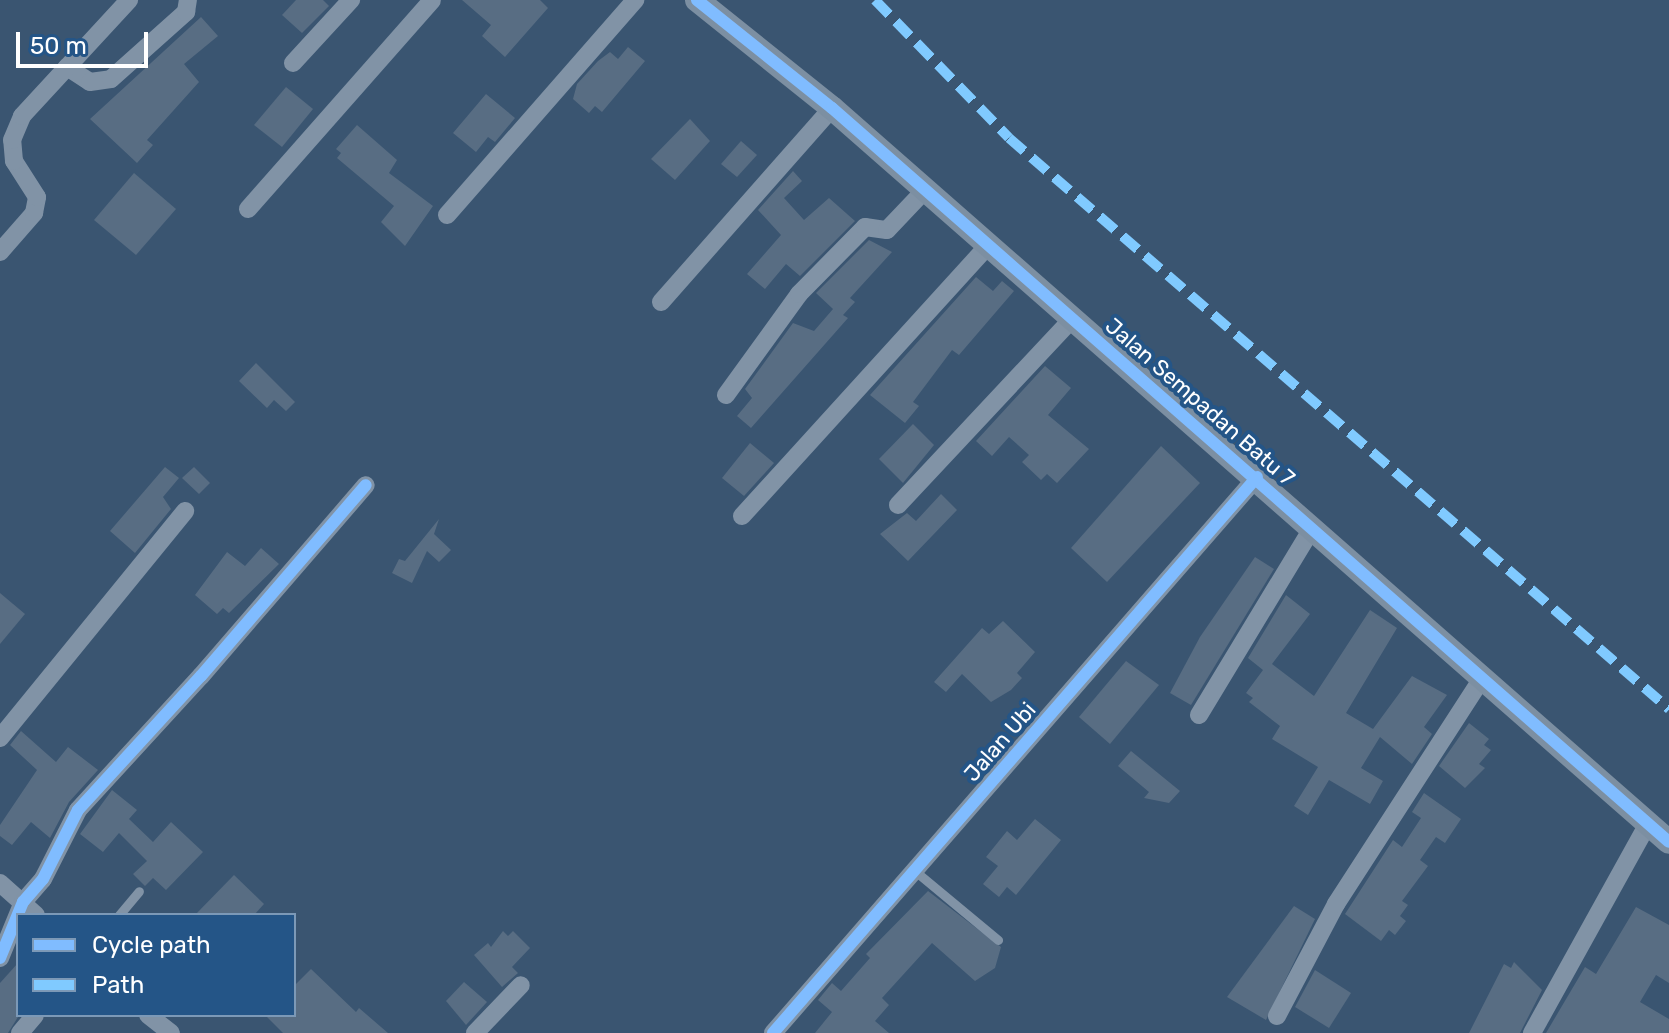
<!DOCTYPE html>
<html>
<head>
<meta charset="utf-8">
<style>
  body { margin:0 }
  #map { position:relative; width:1669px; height:1033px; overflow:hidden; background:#3a5571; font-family:Rubik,sans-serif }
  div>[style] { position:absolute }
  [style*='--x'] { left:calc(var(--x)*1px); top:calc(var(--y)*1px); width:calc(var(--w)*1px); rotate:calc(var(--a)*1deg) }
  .building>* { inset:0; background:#586d83 }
  .lane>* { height:9px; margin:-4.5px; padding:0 4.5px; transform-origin:4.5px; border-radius:4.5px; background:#8193a6 }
  .street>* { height:18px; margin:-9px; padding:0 9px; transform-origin:9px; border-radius:9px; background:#8193a6 }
  .secondary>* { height:24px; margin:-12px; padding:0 12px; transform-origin:12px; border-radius:12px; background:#7c8fa2 }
  .quiet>* { height:10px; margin-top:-5px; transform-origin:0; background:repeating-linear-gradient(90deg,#80caff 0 20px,transparent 0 30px) }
  .cycleway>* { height:12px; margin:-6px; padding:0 6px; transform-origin:6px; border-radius:6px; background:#80bcff }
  span { translate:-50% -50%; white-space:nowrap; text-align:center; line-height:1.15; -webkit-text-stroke:8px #245587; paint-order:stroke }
  .street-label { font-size:22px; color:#fff }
  .legend { position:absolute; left:16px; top:913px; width:280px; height:104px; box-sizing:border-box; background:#245587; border:2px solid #7c99b7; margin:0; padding:10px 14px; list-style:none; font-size:24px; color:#fff }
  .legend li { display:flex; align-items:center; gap:16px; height:40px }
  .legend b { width:40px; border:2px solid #7c99b7 }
  .scale { position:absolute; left:16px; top:32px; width:132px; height:36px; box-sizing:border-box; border:4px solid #fff; border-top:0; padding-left:10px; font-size:24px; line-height:28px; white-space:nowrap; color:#fff; -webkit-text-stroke:6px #245587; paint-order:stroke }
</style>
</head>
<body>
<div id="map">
  <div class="building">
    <i style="clip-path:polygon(296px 0,323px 0,329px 6px,302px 33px,282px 15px)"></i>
    <i style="clip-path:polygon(462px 0,540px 0,548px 8px,505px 57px,482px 36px,491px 25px)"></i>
    <i style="clip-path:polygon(201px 17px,218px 36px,184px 64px,199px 82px,147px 140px,153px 145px,137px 163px,90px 119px)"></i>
    <i style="clip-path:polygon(628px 47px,645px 61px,602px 112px,595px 106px,589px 113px,573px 99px,577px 84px,598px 61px,610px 52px,618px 59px)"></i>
    <i style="clip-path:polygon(286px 87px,313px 109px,282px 147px,254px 125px)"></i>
    <i style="clip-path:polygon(486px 94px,515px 118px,495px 142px,488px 137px,476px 152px,453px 133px)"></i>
    <i style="clip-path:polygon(690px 119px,710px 141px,675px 180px,651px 159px)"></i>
    <i style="clip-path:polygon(357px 125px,397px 160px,389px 173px,433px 206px,405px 246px,381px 222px,394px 206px,337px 158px,341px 153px,336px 149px)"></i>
    <i style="clip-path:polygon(741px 141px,757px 155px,737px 177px,721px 164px)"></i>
    <i style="clip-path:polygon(793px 171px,802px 181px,784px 198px,804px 220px,829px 198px,855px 221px,800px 276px,786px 264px,765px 289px,747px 274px,781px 235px,758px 210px)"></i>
    <i style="clip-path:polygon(134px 173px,176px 209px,136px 255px,94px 220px)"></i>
    <i style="clip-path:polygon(869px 240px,892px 252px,850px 298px,855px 302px,843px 315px,848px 318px,751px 428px,737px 416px,752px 398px,745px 389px,793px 323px,814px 331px,833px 309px,816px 293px)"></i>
    <i style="clip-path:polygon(976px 277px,993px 291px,1002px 281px,1014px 291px,959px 355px,952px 350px,913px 402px,919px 406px,905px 423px,870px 395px)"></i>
    <i style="clip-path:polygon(256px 363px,295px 402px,286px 411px,274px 400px,267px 408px,239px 381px)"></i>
    <i style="clip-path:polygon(1045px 366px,1071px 388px,1048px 415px,1089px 449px,1057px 483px,1047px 474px,1041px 480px,1022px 462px,1029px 455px,1009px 437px,992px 456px,976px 441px)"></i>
    <i style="clip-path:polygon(913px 424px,934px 445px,903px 483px,879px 459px)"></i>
    <i style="clip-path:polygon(750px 443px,774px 463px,744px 496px,722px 478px)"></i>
    <i style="clip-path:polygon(1161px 446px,1200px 483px,1107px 582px,1071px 548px)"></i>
    <i style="clip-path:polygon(165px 467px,179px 478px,163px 497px,171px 509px,135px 553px,110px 531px)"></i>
    <i style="clip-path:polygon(194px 467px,210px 483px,199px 494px,182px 478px)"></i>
    <i style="clip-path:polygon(941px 494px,957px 510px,908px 561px,880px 534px,907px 513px,916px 521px)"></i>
    <i style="clip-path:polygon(439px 519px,434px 534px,451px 550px,439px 562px,427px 551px,412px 583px,392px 573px,399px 559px,405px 561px)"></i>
    <i style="clip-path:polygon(261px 548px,279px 564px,229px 613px,223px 608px,217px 614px,195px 595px,227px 552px,245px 566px)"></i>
    <i style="clip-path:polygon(1255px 557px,1274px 569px,1191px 705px,1170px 693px,1200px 637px)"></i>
    <i style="clip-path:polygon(0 593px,25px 614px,0 644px)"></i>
    <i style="clip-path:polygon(1286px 595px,1310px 614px,1272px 664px,1314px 696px,1370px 610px,1397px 628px,1346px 713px,1373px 729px,1412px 676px,1447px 695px,1424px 727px,1432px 734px,1412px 764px,1380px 737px,1361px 768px,1383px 781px,1370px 804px,1329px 780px,1308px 815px,1294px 806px,1318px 767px,1272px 739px,1280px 726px,1249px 702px,1253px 698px,1246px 693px,1263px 670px,1248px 658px)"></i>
    <i style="clip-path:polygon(1003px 621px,1035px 652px,1017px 673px,1022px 678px,1011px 690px,991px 702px,962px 674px,946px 692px,934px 682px,982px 628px,989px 634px)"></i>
    <i style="clip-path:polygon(1126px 661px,1159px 685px,1110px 744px,1079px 717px)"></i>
    <i style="clip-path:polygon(1469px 723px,1489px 739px,1484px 745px,1491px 750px,1479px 764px,1485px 768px,1465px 788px,1439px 766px)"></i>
    <i style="clip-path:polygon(21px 731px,56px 762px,68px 747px,98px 770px,69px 802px,50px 838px,31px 822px,12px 845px,0 836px,0 825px,37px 770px,10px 745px)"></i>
    <i style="clip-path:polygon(1131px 751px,1180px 791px,1169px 803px,1144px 798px,1149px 792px,1118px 766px)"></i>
    <i style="clip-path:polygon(112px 790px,137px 810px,129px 819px,153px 842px,171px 822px,203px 852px,166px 890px,153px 878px,145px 886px,133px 874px,147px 861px,119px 833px,103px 852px,80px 834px)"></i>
    <i style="clip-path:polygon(1424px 793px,1461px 819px,1445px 843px,1436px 837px,1420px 860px,1428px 866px,1402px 901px,1408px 905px,1400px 916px,1406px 921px,1395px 935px,1389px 930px,1381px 941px,1345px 914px,1393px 840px,1402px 847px,1421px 818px,1412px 812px)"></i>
    <i style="clip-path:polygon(1035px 819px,1061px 840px,1016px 895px,1007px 887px,999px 897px,983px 884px,998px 866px,986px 857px,1007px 831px,1017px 840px)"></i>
    <i style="clip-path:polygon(234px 875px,264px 904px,254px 915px,195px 915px)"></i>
    <i style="clip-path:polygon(928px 891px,1001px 947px,995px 968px,975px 981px,932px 943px,882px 998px,889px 1005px,875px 1021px,889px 1033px,815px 1033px,832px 1012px,818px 1000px,832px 983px,841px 991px,870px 958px,866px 954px)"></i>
    <i style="clip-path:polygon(1294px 906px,1315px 919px,1266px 1020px,1227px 997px)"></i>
    <i style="clip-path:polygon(1636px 907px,1669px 925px,1669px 983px,1656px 975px,1640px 1002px,1669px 1019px,1669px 1033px,1546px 1033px,1585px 967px,1596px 974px)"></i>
    <i style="clip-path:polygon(503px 931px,508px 936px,513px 931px,530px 948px,512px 967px,518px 973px,502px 987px,474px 955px,488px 943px,491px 947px)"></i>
    <i style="clip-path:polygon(1514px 962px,1542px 990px,1520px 1033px,1469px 1033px,1504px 964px,1511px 968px)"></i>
    <i style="clip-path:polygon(18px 963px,18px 1017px,8px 1033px,0 1033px,0 983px)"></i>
    <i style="clip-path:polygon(311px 969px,356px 1012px,359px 1008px,388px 1033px,283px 1033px,265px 1015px,294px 1015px,294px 986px)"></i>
    <i style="clip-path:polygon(1315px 970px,1351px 993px,1329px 1028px,1295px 1007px)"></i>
    <i style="clip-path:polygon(464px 982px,487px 1002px,466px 1025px,446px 1001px)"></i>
  </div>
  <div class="lane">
    <i style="--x:915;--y:871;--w:108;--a:39.7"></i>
    <i style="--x:119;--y:915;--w:31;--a:-50"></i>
  </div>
  <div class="street">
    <i style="--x:293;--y:63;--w:86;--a:-47.4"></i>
    <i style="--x:67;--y:67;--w:27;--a:33"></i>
    <i style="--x:90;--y:82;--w:21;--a:-8"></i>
    <i style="--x:111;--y:79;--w:101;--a:-41.8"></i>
    <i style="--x:186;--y:12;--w:12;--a:-81"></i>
    <i style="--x:248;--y:209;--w:278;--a:-48.6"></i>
    <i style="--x:447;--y:215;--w:286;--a:-48.8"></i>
    <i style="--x:0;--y:252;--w:52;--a:-48.9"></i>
    <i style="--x:34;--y:213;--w:16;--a:-79"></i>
    <i style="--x:37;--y:197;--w:43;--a:-122.6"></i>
    <i style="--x:14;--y:161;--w:21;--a:-95"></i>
    <i style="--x:12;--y:140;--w:26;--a:-67"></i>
    <i style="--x:22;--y:116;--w:158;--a:-47.3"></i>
    <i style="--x:661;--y:302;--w:259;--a:-48.6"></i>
    <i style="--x:726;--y:395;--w:125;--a:-54.1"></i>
    <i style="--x:799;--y:294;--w:94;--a:-45.4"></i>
    <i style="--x:865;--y:227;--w:22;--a:8"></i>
    <i style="--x:887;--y:230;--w:55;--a:-46.5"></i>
    <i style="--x:898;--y:505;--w:256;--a:-46.9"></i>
    <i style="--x:742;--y:516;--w:367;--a:-47.7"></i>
    <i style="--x:1199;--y:715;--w:220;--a:-58.8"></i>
    <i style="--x:0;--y:738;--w:293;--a:-50.8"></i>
    <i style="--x:0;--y:883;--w:48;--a:41.6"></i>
    <i style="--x:0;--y:958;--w:61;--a:-67.7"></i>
    <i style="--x:23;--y:902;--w:30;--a:-49"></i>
    <i style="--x:43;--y:879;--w:77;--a:-63.1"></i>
    <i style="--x:78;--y:810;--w:182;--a:-47.5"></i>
    <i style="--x:201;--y:676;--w:252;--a:-49.2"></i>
    <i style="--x:148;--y:1015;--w:29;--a:38"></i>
    <i style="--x:1277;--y:1016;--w:127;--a:-62.2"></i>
    <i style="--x:1336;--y:904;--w:269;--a:-57.1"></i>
    <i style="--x:20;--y:1033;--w:23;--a:-50"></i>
    <i style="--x:475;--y:1033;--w:66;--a:-46.2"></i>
    <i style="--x:773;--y:1033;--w:737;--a:-48.96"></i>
    <i style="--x:1532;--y:1033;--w:239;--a:-61"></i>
  </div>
  <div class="secondary">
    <i style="--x:697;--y:0;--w:173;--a:38.7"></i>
    <i style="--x:832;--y:108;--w:1113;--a:41.25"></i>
  </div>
  <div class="quiet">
    <i style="--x:875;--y:0;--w:192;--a:45.8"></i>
    <i style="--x:1009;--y:138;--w:873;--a:40.86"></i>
  </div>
  <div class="cycleway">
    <i style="--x:697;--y:0;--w:173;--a:38.7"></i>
    <i style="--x:832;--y:108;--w:1113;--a:41.25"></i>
    <i style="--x:0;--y:958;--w:61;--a:-67.7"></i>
    <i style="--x:23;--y:902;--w:30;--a:-49"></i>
    <i style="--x:43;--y:879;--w:77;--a:-63.1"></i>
    <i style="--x:78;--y:810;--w:182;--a:-47.5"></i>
    <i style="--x:201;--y:676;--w:252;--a:-49.2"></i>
    <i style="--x:773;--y:1033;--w:737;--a:-48.96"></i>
  </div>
  <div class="street-label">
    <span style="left:1200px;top:402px;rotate:41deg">Jalan Sempadan Batu 7</span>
    <span style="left:1000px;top:742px;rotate:-49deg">Jalan Ubi</span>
  </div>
  <ul class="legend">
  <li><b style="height:10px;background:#80bcff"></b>Cycle path</li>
  <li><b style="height:10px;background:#80caff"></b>Path</li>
  </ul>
  <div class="scale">50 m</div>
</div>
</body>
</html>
